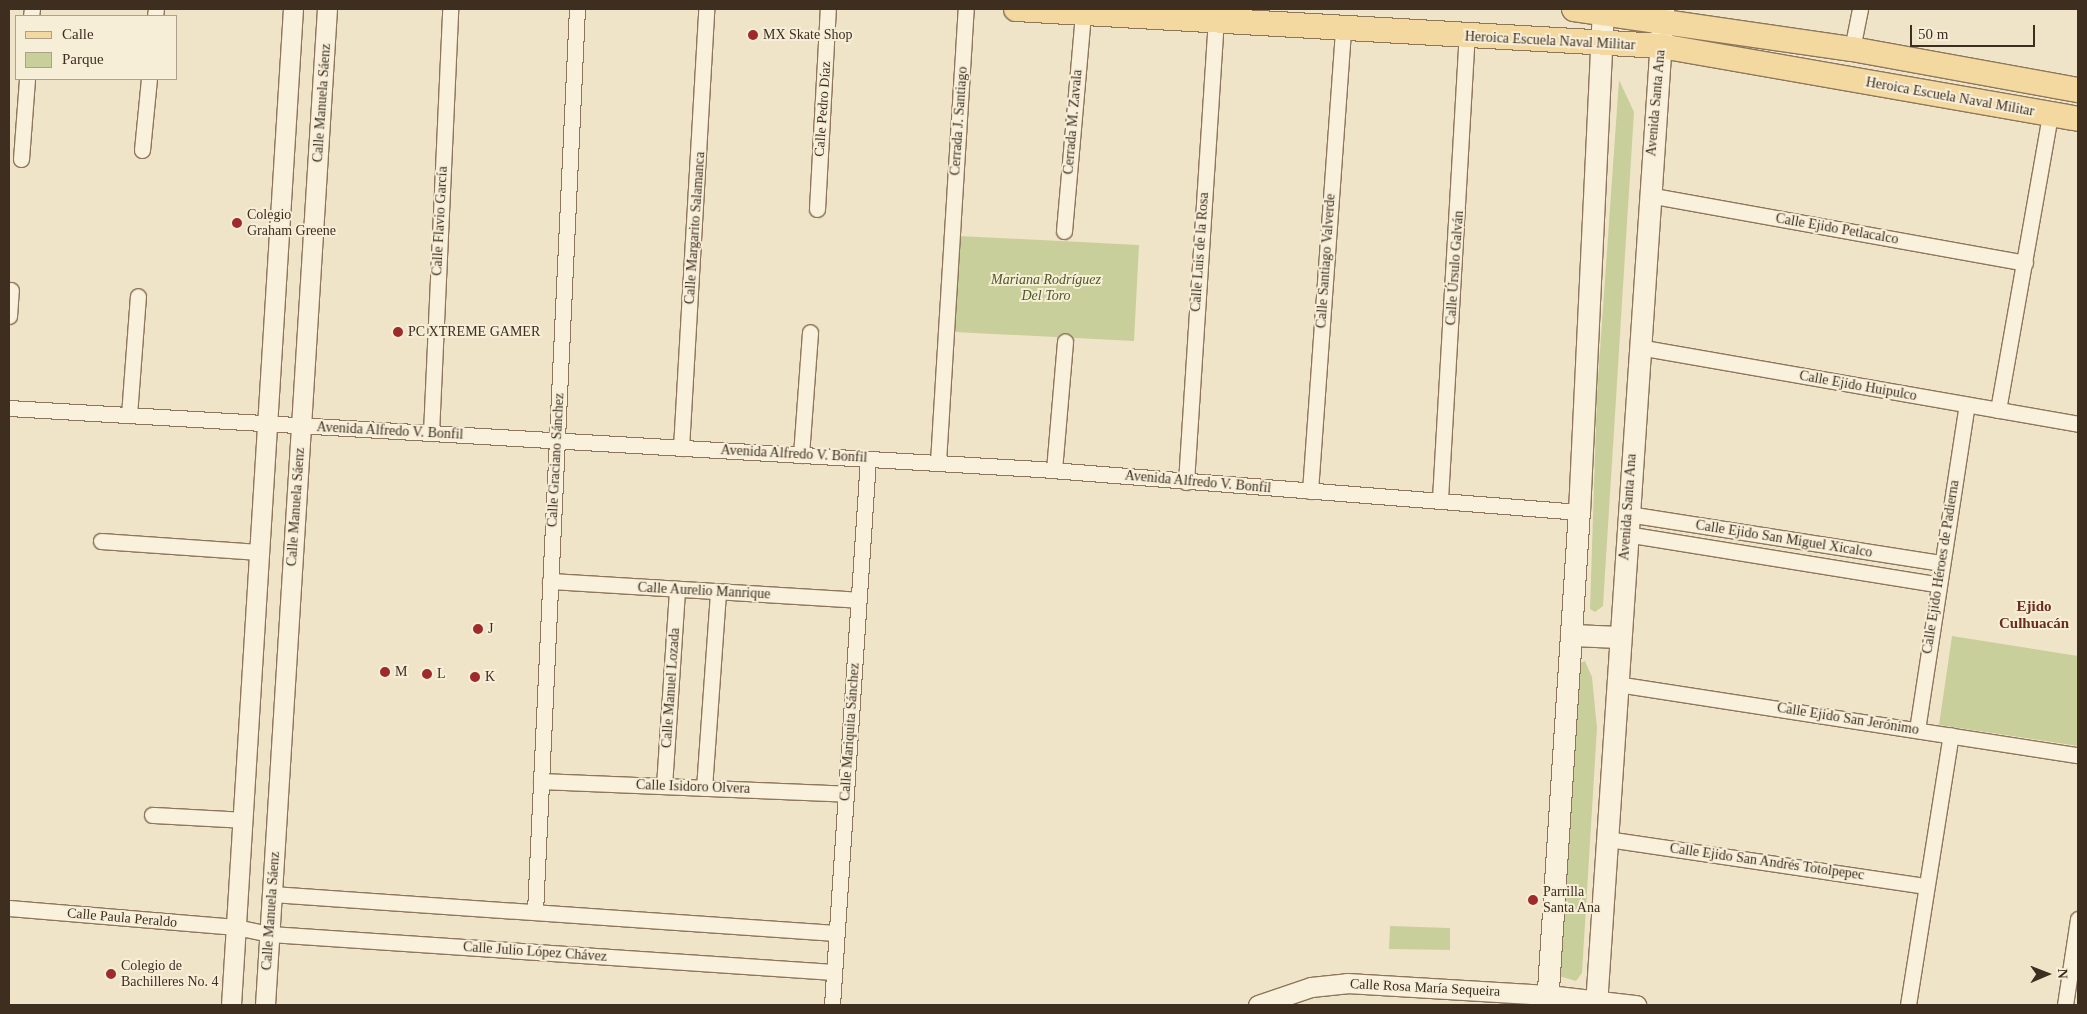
<!DOCTYPE html>
<html>
<head>
<meta charset="utf-8">
<style>
  body { margin:0 }
  #map { position:relative; width:2087px; height:1014px; overflow:hidden; background:#f0e4c8; font-family:"Times New Roman",serif }
  div>[style] { position:absolute }
  [style*='--x'] { left:calc(var(--x)*1px); top:calc(var(--y)*1px); width:calc(var(--w)*1px); rotate:calc(var(--a)*1deg) }
  .green>* { inset:0; background:#c9cf9b }
  .roads { filter:drop-shadow(1px 0 #8d765c) drop-shadow(-1px 0 #8d765c) drop-shadow(0 1px #8d765c) drop-shadow(0 -1px #8d765c) }
  .minor>* { height:15px; margin:-7.5px; padding:0 7.5px; transform-origin:7.5px; border-radius:7.5px; background:#faf1dc }
  .tertiary>* { height:19px; margin:-9.5px; padding:0 9.5px; transform-origin:9.5px; border-radius:9.5px; background:#faf1dc }
  .secondary>* { height:21px; margin:-10.5px; padding:0 10.5px; transform-origin:10.5px; border-radius:10.5px; background:#faf1dc }
  .primary>* { height:24px; margin:-12px; padding:0 12px; transform-origin:12px; border-radius:12px; background:#f3d9a0 }
  .dots>* { width:14px; height:14px; translate:-50% -50%; box-sizing:border-box; border:2px solid #f7eed8; border-radius:50% }
  span { translate:-50% -50%; white-space:nowrap; text-align:center; line-height:1.15; -webkit-text-stroke:4px #f7eed8; paint-order:stroke }
  .poi-label { font-size:14px; color:#3d2e20 }
  .left { translate:0 -50%; text-align:left }
  .street-label { font-size:14px; color:#3d2e20 }
  .park-label { font-size:14px; color:#4d5a26; font-style:italic }
  .neighbourhood-label { font-size:15px; color:#6b2e1e; font-weight:700 }
  .frame { position:absolute; inset:0; border:10px solid #3d2e20; pointer-events:none }
  .legend { position:absolute; left:15px; top:15px; width:162px; height:65px; box-sizing:border-box; background:#f7eed8; border:1px solid #ada18e; margin:0; padding:6px 9px; list-style:none; font-size:15px; color:#3d2e20 }
  .legend li { display:flex; align-items:center; gap:10px; height:25px }
  .legend b { width:25px; border:1px solid #ada18e }
  .north { position:absolute; left:2022px; top:949px; width:50px; height:50px; -webkit-text-stroke:4px #f7eed8; paint-order:stroke; rotate:89deg; font-size:14px; font-weight:700; line-height:20px; text-align:center; color:#3d2e20 }
  .north::after { content:''; display:block; margin:auto; width:18px; height:22px; background:#3d2e20; clip-path:polygon(50% 0,100% 100%,50% 72%,0 100%) }
  .scale { position:absolute; left:1910px; top:25px; width:125px; height:22px; box-sizing:border-box; border:2px solid #3d2e20; border-top:0; padding-left:6px; font-size:15px; line-height:18px; white-space:nowrap; color:#3d2e20; -webkit-text-stroke:4px #f7eed8; paint-order:stroke }
</style>
</head>
<body>
<div id="map">
  <div class="green">
    <i style="clip-path:polygon(1619px 80px,1634px 112px,1603px 606px,1595px 612px,1590px 609px,1597px 393px)"></i>
    <i style="clip-path:polygon(959px 236px,1139px 245px,1134px 341px,954px 332px)"></i>
    <i style="clip-path:polygon(1952px 636px,2078px 656px,2078px 746px,1939px 725px)"></i>
    <i style="clip-path:polygon(1585px 661px,1592px 677px,1597px 728px,1582px 973px,1576px 981px,1559px 976px,1580px 663px)"></i>
    <i style="clip-path:polygon(1390px 926px,1450px 928px,1450px 950px,1389px 949px)"></i>
  </div>
  <div class="roads">
    <div class="minor">
      <i style="--x:31;--y:16;--w:7;--a:-82"></i>
      <i style="--x:155;--y:16;--w:7;--a:-82"></i>
      <i style="--x:1852;--y:49;--w:41;--a:-78.7"></i>
      <i style="--x:142;--y:150;--w:71;--a:-84.4"></i>
      <i style="--x:21;--y:159;--w:80;--a:-85.7"></i>
      <i style="--x:1648;--y:195;--w:383;--a:10.2"></i>
      <i style="--x:817;--y:209;--w:200;--a:-86.9"></i>
      <i style="--x:1064;--y:231;--w:219;--a:-85"></i>
      <i style="--x:9;--y:316;--w:26;--a:-86"></i>
      <i style="--x:1638;--y:347;--w:447;--a:9.9"></i>
      <i style="--x:9;--y:408;--w:1032;--a:3.39"></i>
      <i style="--x:1039;--y:469;--w:542;--a:4.55"></i>
      <i style="--x:1998;--y:410;--w:301;--a:-80"></i>
      <i style="--x:129;--y:415;--w:119;--a:-85.7"></i>
      <i style="--x:431;--y:433;--w:424;--a:-87.4"></i>
      <i style="--x:681;--y:448;--w:440;--a:-86.7"></i>
      <i style="--x:801;--y:455;--w:123;--a:-85.8"></i>
      <i style="--x:938;--y:462;--w:454;--a:-86.5"></i>
      <i style="--x:1054;--y:470;--w:129;--a:-85.1"></i>
      <i style="--x:1186;--y:482;--w:461;--a:-86.3"></i>
      <i style="--x:1310;--y:491;--w:462;--a:-85.9"></i>
      <i style="--x:1440;--y:499;--w:464;--a:-86.7"></i>
      <i style="--x:1628;--y:514;--w:316;--a:8.9"></i>
      <i style="--x:1626;--y:534;--w:314;--a:9.2"></i>
      <i style="--x:101;--y:541;--w:158;--a:4"></i>
      <i style="--x:550;--y:581;--w:309;--a:3.5"></i>
      <i style="--x:1617;--y:684;--w:466;--a:8.8"></i>
      <i style="--x:1917;--y:730;--w:329;--a:-81.3"></i>
      <i style="--x:541;--y:781;--w:305;--a:2.4"></i>
      <i style="--x:664;--y:786;--w:196;--a:-86.2"></i>
      <i style="--x:704;--y:788;--w:196;--a:-85.9"></i>
      <i style="--x:152;--y:815;--w:91;--a:3.1"></i>
      <i style="--x:1607;--y:839;--w:322;--a:8.4"></i>
      <i style="--x:272;--y:894;--w:565;--a:3.96"></i>
      <i style="--x:9;--y:908;--w:228;--a:4.8"></i>
      <i style="--x:236;--y:927;--w:35;--a:12"></i>
      <i style="--x:270;--y:934;--w:565;--a:3.85"></i>
      <i style="--x:535;--y:912;--w:904;--a:-87.34"></i>
      <i style="--x:832;--y:1005;--w:547;--a:-86.23"></i>
      <i style="--x:1908;--y:1005;--w:273;--a:-81"></i>
      <i style="--x:2065;--y:1005;--w:87;--a:-81.4"></i>
    </div>
    <div class="tertiary">
      <i style="--x:231;--y:1005;--w:998;--a:-86.44"></i>
      <i style="--x:265;--y:1005;--w:998;--a:-86.44"></i>
      <i style="--x:1258;--y:1005;--w:56;--a:-18.8"></i>
      <i style="--x:1311;--y:987;--w:36;--a:-6"></i>
      <i style="--x:1347;--y:983;--w:201;--a:3.4"></i>
      <i style="--x:1548;--y:995;--w:89;--a:6.5"></i>
    </div>
    <div class="secondary">
      <i style="--x:1571;--y:635;--w:49;--a:2.3"></i>
      <i style="--x:1547;--y:1005;--w:494;--a:-86.3"></i>
      <i style="--x:1579;--y:512;--w:504;--a:-87.27"></i>
      <i style="--x:1596;--y:1005;--w:998;--a:-86.15"></i>
    </div>
    <div class="primary">
      <i style="--x:1016;--y:9;--w:646;--a:3.28"></i>
      <i style="--x:1661;--y:46;--w:423;--a:9.9"></i>
      <i style="--x:1574;--y:9;--w:281;--a:8.2"></i>
      <i style="--x:1852;--y:49;--w:230;--a:10.3"></i>
    </div>
  </div>
  <div class="dots">
    <i style="left:753px;top:35px;background:#9e2a2b"></i>
    <i style="left:237px;top:223px;background:#9e2a2b"></i>
    <i style="left:398px;top:332px;background:#9e2a2b"></i>
    <i style="left:478px;top:629px;background:#9e2a2b"></i>
    <i style="left:385px;top:672px;background:#9e2a2b"></i>
    <i style="left:427px;top:674px;background:#9e2a2b"></i>
    <i style="left:475px;top:677px;background:#9e2a2b"></i>
    <i style="left:1533px;top:900px;background:#9e2a2b"></i>
    <i style="left:111px;top:974px;background:#9e2a2b"></i>
  </div>
  <div class="poi-label">
    <span class="left" style="left:763px;top:35px">MX Skate Shop</span>
    <span class="left" style="left:247px;top:223px">Colegio<br>Graham Greene</span>
    <span class="left" style="left:408px;top:332px">PC XTREME GAMER</span>
    <span class="left" style="left:488px;top:629px">J</span>
    <span class="left" style="left:395px;top:672px">M</span>
    <span class="left" style="left:437px;top:674px">L</span>
    <span class="left" style="left:485px;top:677px">K</span>
    <span class="left" style="left:1543px;top:900px">Parrilla<br>Santa Ana</span>
    <span class="left" style="left:121px;top:974px">Colegio de<br>Bachilleres No. 4</span>
  </div>
  <div class="street-label">
    <span style="left:1550px;top:41px;rotate:3deg">Heroica Escuela Naval Militar</span>
    <span style="left:1950px;top:97px;rotate:10deg">Heroica Escuela Naval Militar</span>
    <span style="left:322px;top:103px;rotate:-86deg">Calle Manuela Sáenz</span>
    <span style="left:1656px;top:103px;rotate:-85deg">Avenida Santa Ana</span>
    <span style="left:823px;top:109px;rotate:-86deg">Calle Pedro Díaz</span>
    <span style="left:959px;top:121px;rotate:-86deg">Cerrada J. Santiago</span>
    <span style="left:1073px;top:122px;rotate:-85deg">Cerrada M. Zavala</span>
    <span style="left:440px;top:221px;rotate:-87deg">Calle Flavio García</span>
    <span style="left:695px;top:228px;rotate:-86deg">Calle Margarito Salamanca</span>
    <span style="left:1837px;top:229px;rotate:10deg">Calle Ejido Petlacalco</span>
    <span style="left:1200px;top:252px;rotate:-86deg">Calle Luis de la Rosa</span>
    <span style="left:1326px;top:261px;rotate:-86deg">Calle Santiago Valverde</span>
    <span style="left:1455px;top:268px;rotate:-86deg">Calle Úrsulo Galván</span>
    <span style="left:1858px;top:386px;rotate:10deg">Calle Ejido Huipulco</span>
    <span style="left:390px;top:431px;rotate:3deg">Avenida Alfredo V. Bonfil</span>
    <span style="left:794px;top:454px;rotate:3deg">Avenida Alfredo V. Bonfil</span>
    <span style="left:556px;top:460px;rotate:-87deg">Calle Graciano Sánchez</span>
    <span style="left:1198px;top:482px;rotate:5deg">Avenida Alfredo V. Bonfil</span>
    <span style="left:296px;top:507px;rotate:-86deg">Calle Manuela Sáenz</span>
    <span style="left:1628px;top:507px;rotate:-86deg">Avenida Santa Ana</span>
    <span style="left:1784px;top:539px;rotate:9deg">Calle Ejido San Miguel Xicalco</span>
    <span style="left:1941px;top:567px;rotate:-81deg">Calle Ejido Héroes de Padierna</span>
    <span style="left:704px;top:591px;rotate:3deg">Calle Aurelio Manrique</span>
    <span style="left:671px;top:688px;rotate:-86deg">Calle Manuel Lozada</span>
    <span style="left:1848px;top:719px;rotate:9deg">Calle Ejido San Jerónimo</span>
    <span style="left:850px;top:732px;rotate:-86deg">Calle Mariquita Sánchez</span>
    <span style="left:693px;top:787px;rotate:2deg">Calle Isidoro Olvera</span>
    <span style="left:1767px;top:862px;rotate:8deg">Calle Ejido San Andrés Totolpepec</span>
    <span style="left:271px;top:911px;rotate:-86deg">Calle Manuela Sáenz</span>
    <span style="left:122px;top:918px;rotate:5deg">Calle Paula Peraldo</span>
    <span style="left:535px;top:952px;rotate:4deg">Calle Julio López Chávez</span>
    <span style="left:1425px;top:988px;rotate:3deg">Calle Rosa María Sequeira</span>
  </div>
  <div class="park-label">
    <span style="left:1046px;top:288px">Mariana Rodríguez<br>Del Toro</span>
  </div>
  <div class="neighbourhood-label">
    <span style="left:2034px;top:615px">Ejido<br>Culhuacán</span>
  </div>
  <div class="frame"></div>
  <ul class="legend">
  <li><b style="height:6px;background:#f3d9a0"></b>Calle</li>
  <li><b style="height:14px;background:#c9cf9b"></b>Parque</li>
  </ul>
  <div class="north">N</div>
  <div class="scale">50 m</div>
</div>
</body>
</html>
